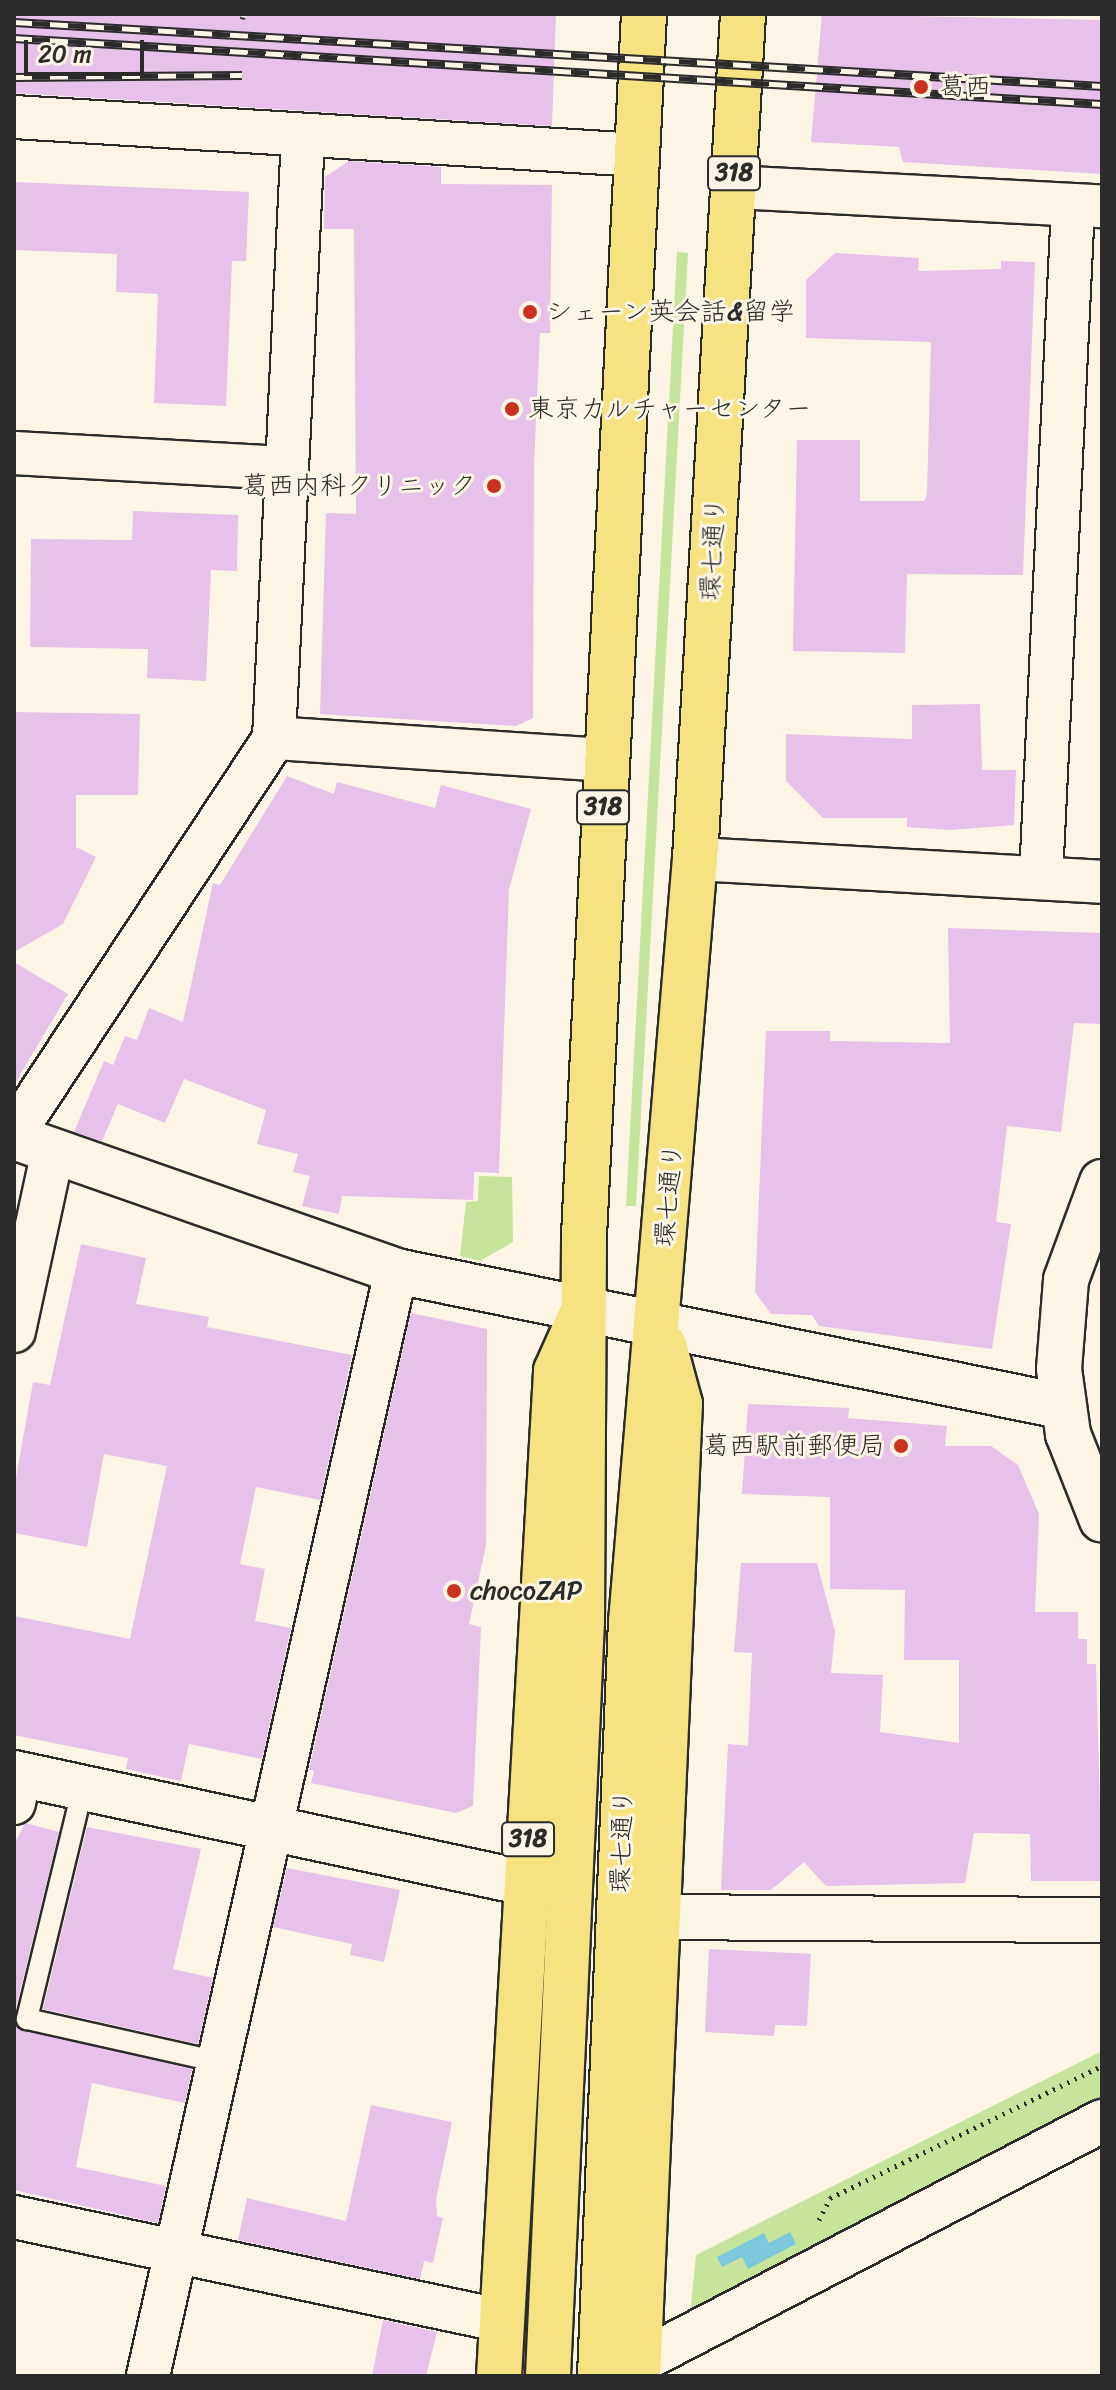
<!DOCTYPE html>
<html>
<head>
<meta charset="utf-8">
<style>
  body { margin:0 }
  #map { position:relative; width:1116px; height:2390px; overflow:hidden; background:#fcf5e5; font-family:Sriracha,"Klee One",sans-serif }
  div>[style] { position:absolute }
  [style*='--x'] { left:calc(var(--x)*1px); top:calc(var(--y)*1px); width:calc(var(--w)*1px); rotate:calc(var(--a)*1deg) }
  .green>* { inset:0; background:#c7e49c }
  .water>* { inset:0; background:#7dc8dd }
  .building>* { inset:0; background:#e7c1ea }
  .path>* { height:5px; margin-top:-2.5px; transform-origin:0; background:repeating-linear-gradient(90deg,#2b2b2b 0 2px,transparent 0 8px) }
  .roads { filter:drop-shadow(2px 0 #2b2b2b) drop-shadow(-2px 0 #2b2b2b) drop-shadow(0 2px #2b2b2b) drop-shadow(0 -2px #2b2b2b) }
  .service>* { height:20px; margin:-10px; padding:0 10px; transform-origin:10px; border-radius:10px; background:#fcf5e5 }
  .minor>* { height:42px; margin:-21px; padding:0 21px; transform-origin:21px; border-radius:21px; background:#fcf5e5 }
  .tertiary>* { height:44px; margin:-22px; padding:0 22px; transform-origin:22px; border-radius:22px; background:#fcf5e5 }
  .primary>* { height:44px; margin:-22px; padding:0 22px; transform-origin:22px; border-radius:22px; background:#f6e281 }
  .rail>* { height:9px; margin-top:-4.5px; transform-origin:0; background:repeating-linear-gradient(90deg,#fcf5e5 0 18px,#2b2b2b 0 36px); box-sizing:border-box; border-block:2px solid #2b2b2b }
  .dots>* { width:22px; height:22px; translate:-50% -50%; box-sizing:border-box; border:4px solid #fcf5e5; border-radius:50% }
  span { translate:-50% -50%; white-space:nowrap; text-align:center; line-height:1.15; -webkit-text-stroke:6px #fcf5e5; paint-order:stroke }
  .shield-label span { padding:2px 6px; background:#fcf5e5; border:2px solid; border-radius:6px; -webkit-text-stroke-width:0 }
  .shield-label { font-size:24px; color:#2b2b2b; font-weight:700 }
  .poi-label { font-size:26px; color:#2b2b2b }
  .left { translate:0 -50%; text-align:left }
  .right { translate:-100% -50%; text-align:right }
  .street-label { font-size:26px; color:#2b2b2b }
  .frame { position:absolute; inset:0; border:16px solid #2b2b2b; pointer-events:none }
  .scale { position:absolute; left:24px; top:40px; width:120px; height:36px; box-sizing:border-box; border:4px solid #2b2b2b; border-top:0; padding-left:10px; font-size:24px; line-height:28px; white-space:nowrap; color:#2b2b2b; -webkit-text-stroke:6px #fcf5e5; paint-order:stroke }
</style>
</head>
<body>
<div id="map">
  <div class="green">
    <i style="clip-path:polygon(677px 252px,688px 253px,636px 1206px,626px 1206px)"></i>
    <i style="clip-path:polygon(479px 1176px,512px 1177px,513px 1242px,480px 1261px,460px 1256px,466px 1202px,478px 1201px)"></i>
    <i style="clip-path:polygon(1102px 2051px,1102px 2112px,689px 2325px,696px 2255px)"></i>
  </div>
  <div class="water">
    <i style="clip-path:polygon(790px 2232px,796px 2244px,748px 2269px,742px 2257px,722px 2267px,717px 2257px,764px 2233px,769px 2243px)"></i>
  </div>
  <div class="building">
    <i style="clip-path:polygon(14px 14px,556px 14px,552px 126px,14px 93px)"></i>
    <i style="clip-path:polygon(822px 14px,1102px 20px,1102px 174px,903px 162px,899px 147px,811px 142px)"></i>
    <i style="clip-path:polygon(349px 161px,441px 167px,441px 184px,552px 185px,550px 333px,540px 333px,534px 464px,533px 718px,516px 726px,320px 714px,326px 513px,356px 514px,354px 229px,324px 229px,325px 177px)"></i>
    <i style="clip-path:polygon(14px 182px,249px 192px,246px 261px,232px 261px,226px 406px,154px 403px,158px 294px,116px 292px,117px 254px,14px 250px)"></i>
    <i style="clip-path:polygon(835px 253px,919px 258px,918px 271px,1001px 269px,1001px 261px,1035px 262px,1023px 575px,907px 574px,905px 653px,793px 651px,797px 440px,860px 440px,860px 501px,924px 501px,927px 494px,931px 342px,806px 338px,806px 280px)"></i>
    <i style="clip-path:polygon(133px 511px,238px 515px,237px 571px,211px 570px,206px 681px,147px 678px,148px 649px,30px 647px,31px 539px,132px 540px)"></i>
    <i style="clip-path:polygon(980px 704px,982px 770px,1016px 770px,1014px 825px,951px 830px,907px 827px,907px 818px,823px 818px,786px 781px,786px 734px,912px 739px,912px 705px)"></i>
    <i style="clip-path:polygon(14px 712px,140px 714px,138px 795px,76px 795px,76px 847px,96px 857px,63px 924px,14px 952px)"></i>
    <i style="clip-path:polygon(287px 776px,334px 794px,337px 782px,435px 808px,441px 785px,531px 809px,509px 889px,499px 1173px,474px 1172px,473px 1200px,342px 1196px,339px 1214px,302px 1206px,310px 1176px,293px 1172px,298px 1154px,257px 1144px,266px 1110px,184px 1079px,165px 1123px,118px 1104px,102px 1141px,74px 1132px,104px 1061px,113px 1065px,125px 1036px,137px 1040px,149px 1008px,183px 1022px,213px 883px,220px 885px)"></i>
    <i style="clip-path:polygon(948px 928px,1102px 933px,1102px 1024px,1074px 1023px,1061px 1132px,1007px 1126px,996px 1222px,1011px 1224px,992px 1349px,819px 1326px,812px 1315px,771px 1314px,755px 1292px,766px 1031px,830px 1031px,830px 1041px,950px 1043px)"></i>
    <i style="clip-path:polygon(14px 962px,68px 994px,14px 1085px)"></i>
    <i style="clip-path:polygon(81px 1244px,146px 1258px,136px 1304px,209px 1317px,207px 1327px,352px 1355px,320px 1500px,256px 1487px,240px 1564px,265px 1569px,255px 1621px,291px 1628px,262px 1759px,189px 1744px,181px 1781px,126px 1769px,128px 1758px,14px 1735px,14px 1616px,130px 1639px,167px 1466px,104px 1454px,87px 1547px,14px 1533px,14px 1489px,33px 1382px,50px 1385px)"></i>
    <i style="clip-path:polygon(411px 1313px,487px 1329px,486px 1545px,469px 1624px,481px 1627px,473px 1806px,456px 1813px,311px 1783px,314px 1771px,309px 1770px)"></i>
    <i style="clip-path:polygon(748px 1404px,849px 1408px,848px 1418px,947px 1426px,945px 1446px,991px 1446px,1018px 1465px,1039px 1514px,1035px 1612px,1078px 1612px,1078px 1639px,1087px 1639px,1087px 1664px,1096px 1664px,1102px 1881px,1031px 1881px,1030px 1834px,974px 1833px,965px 1883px,826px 1886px,804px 1862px,771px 1890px,721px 1890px,728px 1744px,748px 1746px,752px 1653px,734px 1652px,741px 1563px,817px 1563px,835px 1631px,831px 1673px,883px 1675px,880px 1732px,959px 1743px,959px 1660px,904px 1660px,905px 1590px,830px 1589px,830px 1497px,742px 1494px)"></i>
    <i style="clip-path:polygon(25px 1823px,59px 1832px,14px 2016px,18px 2028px,192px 2069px,185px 2103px,92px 2083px,76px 2167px,166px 2186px,158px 2223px,14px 2190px,14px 1845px)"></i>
    <i style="clip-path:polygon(87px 1827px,201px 1849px,173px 1969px,213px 1978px,198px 2044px,43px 2009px)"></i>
    <i style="clip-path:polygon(287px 1868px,400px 1890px,384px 1962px,350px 1955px,352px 1944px,273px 1927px)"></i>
    <i style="clip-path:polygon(709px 1949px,811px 1954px,807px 2026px,775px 2025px,774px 2036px,705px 2032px)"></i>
    <i style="clip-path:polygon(371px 2105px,452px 2122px,436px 2199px,437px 2216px,443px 2218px,433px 2263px,424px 2261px,420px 2279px,238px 2240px,247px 2198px,346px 2221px)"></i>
    <i style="clip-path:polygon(383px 2320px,437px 2332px,426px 2376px,372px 2376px)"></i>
  </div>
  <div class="path">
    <i style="--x:819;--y:2220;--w:25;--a:-63"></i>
    <i style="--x:830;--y:2198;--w:302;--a:-25.9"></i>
  </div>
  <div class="roads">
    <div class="service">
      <i style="--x:83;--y:1787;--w:239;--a:103.6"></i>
      <i style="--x:27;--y:2019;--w:197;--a:12.6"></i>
    </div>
    <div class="minor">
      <i style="--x:14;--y:117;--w:625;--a:3.48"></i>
      <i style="--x:733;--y:187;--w:368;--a:3"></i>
      <i style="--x:14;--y:453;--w:271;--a:3.2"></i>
      <i style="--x:274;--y:738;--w:332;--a:3.8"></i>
      <i style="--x:695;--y:859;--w:408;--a:3.2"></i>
      <i style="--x:1041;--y:877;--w:673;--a:-87.27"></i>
      <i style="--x:14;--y:1133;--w:473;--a:-56.6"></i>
      <i style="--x:274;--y:738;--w:602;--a:-87.24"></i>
      <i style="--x:14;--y:1331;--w:184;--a:-77.8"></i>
      <i style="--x:14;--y:1803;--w:30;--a:-78"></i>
      <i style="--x:14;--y:2217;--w:499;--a:12"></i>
      <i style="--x:639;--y:2362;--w:522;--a:-27.5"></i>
      <i style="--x:148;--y:2376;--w:1132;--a:-77.35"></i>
    </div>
    <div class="tertiary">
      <i style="--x:14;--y:1137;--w:405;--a:19.3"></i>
      <i style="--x:396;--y:1271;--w:678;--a:11.49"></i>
      <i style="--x:1102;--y:1182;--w:104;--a:110.2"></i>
      <i style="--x:1066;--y:1280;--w:89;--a:94.5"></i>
      <i style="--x:1059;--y:1369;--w:66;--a:82.1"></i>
      <i style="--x:1068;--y:1434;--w:92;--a:68.4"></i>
      <i style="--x:14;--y:1773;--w:524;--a:12.13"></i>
      <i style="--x:657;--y:1917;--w:445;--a:0.4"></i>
    </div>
    <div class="primary">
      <i style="--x:499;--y:2376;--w:1007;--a:-86.75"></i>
      <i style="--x:556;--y:1371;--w:59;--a:-66"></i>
      <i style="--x:548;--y:2376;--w:756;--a:-87.42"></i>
      <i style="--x:582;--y:1621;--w:385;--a:-89.7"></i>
      <i style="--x:584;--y:1236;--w:1223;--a:-87.19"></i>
      <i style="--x:600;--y:2376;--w:755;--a:-87.65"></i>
      <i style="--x:631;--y:1622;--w:766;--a:-85.21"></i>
      <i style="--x:695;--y:859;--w:846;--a:-86.75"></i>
      <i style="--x:638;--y:2376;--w:973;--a:-87.53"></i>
      <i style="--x:680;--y:1404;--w:61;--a:-105.2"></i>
    </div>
  </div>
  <div class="rail">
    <i style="--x:241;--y:14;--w:5;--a:11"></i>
    <i style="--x:14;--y:22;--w:1090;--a:3.37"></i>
    <i style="--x:14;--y:38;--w:1090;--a:3.47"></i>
    <i style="--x:14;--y:77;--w:228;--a:-0.5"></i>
  </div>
  <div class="dots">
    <i style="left:921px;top:87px;background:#c8321e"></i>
    <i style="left:530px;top:312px;background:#c8321e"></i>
    <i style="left:512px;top:409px;background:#c8321e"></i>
    <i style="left:494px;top:486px;background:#c8321e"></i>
    <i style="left:901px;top:1446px;background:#c8321e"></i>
    <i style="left:454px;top:1591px;background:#c8321e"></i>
  </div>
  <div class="shield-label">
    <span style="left:734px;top:173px">318</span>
    <span style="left:603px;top:807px">318</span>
    <span style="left:528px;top:1839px">318</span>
  </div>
  <div class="poi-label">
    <span class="left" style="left:939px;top:87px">葛西</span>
    <span class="left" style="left:546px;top:312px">シェーン英会話&amp;留学</span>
    <span class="left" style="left:528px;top:409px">東京カルチャーセンター</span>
    <span class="right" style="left:476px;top:486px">葛西内科クリニック</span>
    <span class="right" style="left:885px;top:1446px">葛西駅前郵便局</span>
    <span class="left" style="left:470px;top:1591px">chocoZAP</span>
  </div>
  <div class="street-label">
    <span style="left:713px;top:549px;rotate:-87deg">環七通り</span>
    <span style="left:669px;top:1195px;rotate:-85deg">環七通り</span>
    <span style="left:622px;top:1841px;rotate:-88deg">環七通り</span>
  </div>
  <div class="frame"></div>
  <div class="scale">20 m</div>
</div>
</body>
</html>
